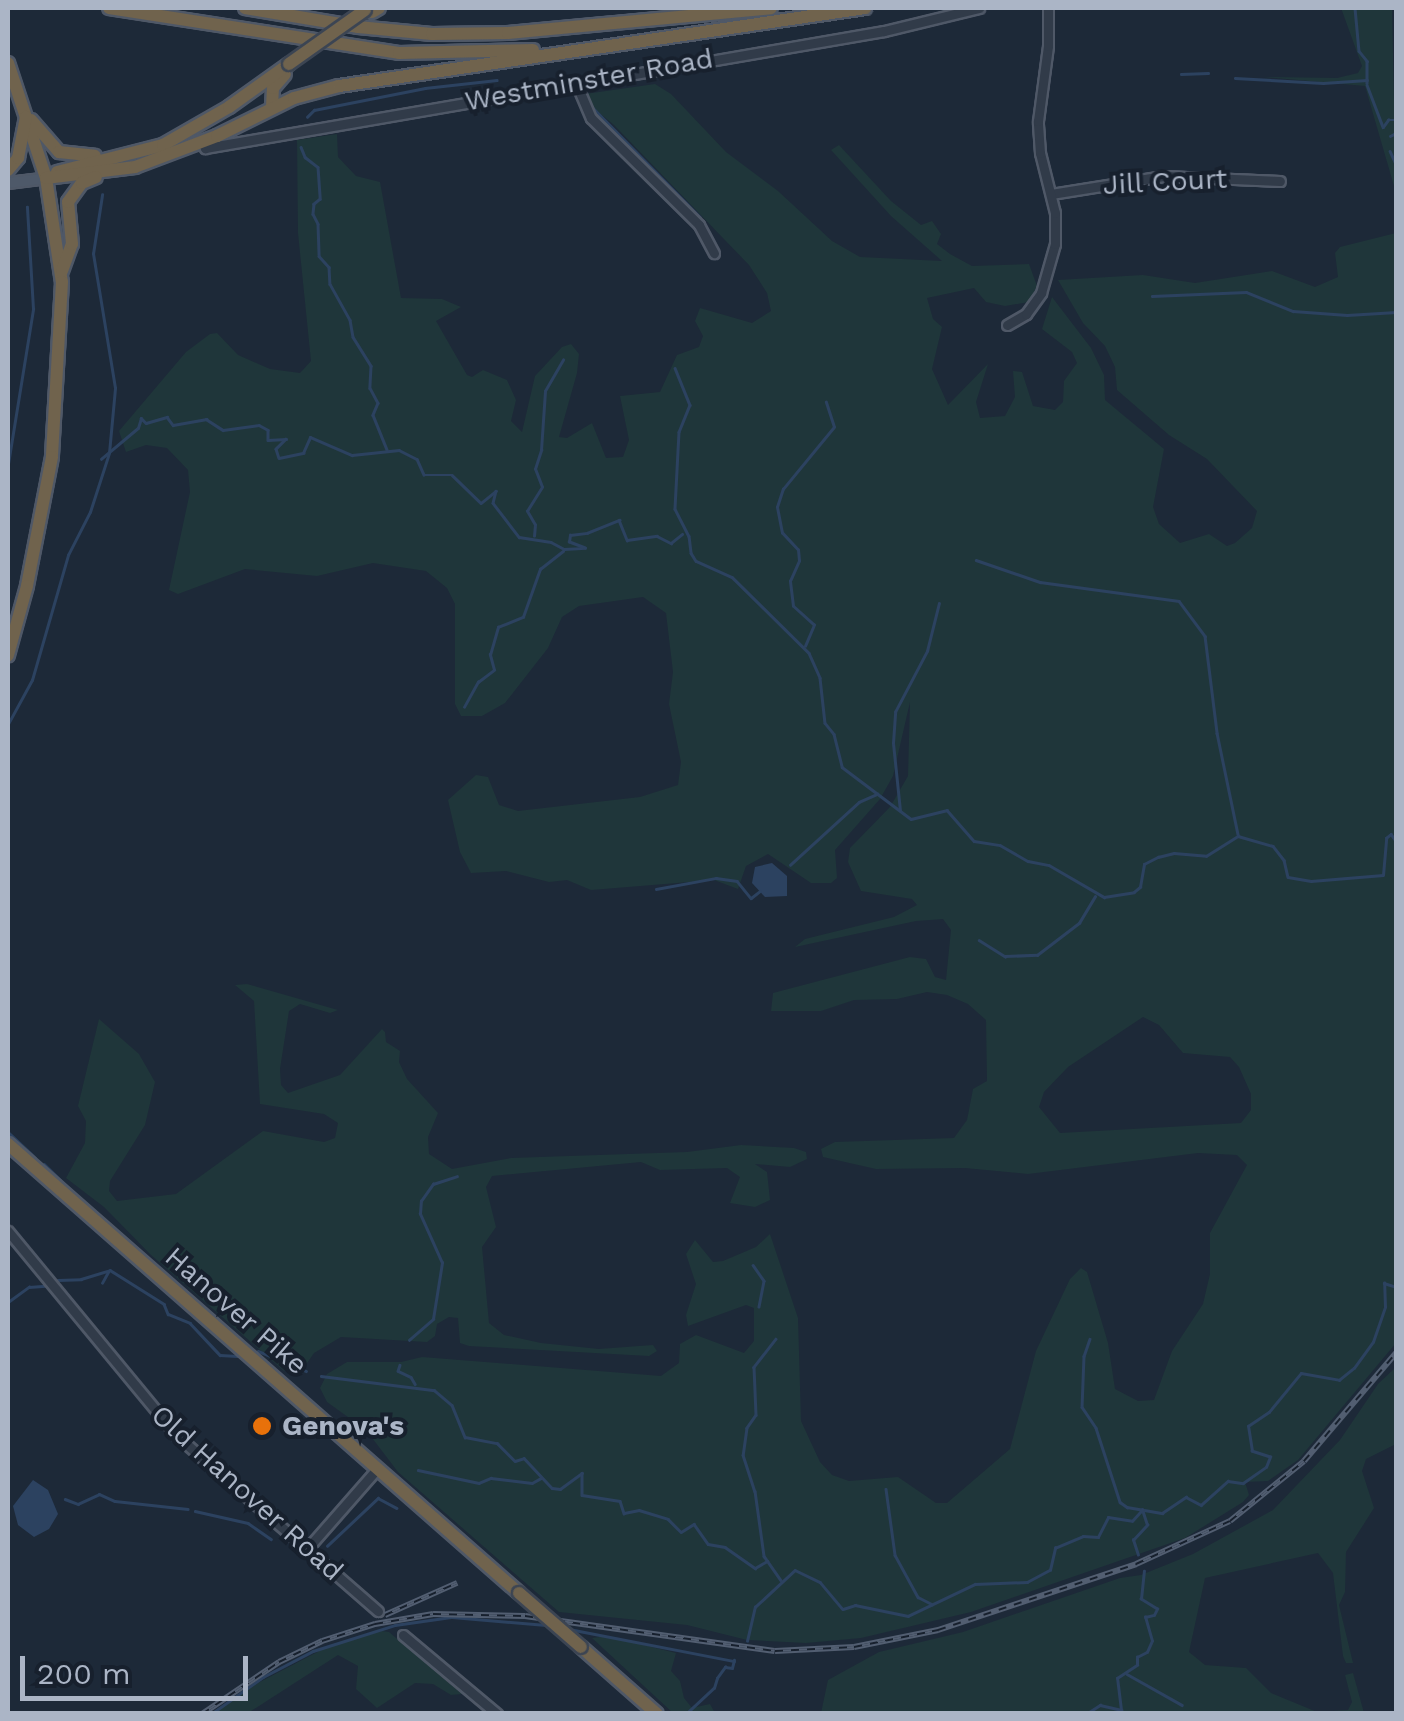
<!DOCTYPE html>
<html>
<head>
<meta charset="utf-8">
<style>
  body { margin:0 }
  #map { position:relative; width:1404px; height:1721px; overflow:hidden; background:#1d2938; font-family:"Work Sans",sans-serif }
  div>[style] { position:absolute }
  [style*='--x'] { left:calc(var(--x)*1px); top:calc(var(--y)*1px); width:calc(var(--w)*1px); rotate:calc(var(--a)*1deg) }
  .green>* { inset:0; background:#1f363a }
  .water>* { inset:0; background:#2c4260 }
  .stream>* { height:2.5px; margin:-1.25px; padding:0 1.25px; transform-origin:1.25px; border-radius:1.25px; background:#2c4260 }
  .roads { filter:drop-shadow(2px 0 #4f5867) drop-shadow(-2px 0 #4f5867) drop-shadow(0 2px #4f5867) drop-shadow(0 -2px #4f5867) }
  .minor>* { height:9px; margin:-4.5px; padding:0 4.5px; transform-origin:4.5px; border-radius:4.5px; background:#313b49 }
  .major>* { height:10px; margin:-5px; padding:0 5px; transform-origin:5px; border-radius:5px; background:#4e5969 }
  .highway>* { height:12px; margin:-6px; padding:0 6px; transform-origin:6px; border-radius:6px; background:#70634d }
  .rail>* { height:6px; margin-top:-3px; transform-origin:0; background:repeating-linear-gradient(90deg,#17202d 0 8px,#525e71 0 16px); box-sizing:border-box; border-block:2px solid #525e71 }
  .bridges { filter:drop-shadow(2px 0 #3c4553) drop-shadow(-2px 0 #3c4553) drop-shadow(0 2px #3c4553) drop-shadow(0 -2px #3c4553) }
  .highway-bridge>* { height:12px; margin:-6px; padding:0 6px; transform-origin:6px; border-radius:6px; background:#70634d }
  .dots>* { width:28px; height:28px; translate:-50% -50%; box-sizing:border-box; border:5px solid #17202d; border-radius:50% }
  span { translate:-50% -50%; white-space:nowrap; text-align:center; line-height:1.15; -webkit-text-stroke:8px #17202d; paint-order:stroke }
  .street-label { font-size:28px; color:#abb5c6 }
  .poi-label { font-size:28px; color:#abb5c6; font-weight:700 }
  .left { translate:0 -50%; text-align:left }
  .frame { position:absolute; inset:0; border:10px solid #abb5c6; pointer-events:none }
  .scale { position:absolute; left:20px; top:1656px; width:228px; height:45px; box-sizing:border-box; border:5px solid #abb5c6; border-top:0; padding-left:12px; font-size:30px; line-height:35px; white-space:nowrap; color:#abb5c6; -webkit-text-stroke:8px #17202d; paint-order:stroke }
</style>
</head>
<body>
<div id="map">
  <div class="green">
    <i style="clip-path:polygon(1341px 8px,1392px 8px,1396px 193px,1365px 86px,1264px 77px,1337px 78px,1358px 73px,1362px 66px)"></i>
    <i style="clip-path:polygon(evenodd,655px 84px,671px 94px,726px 152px,778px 191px,832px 241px,860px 257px,942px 261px,891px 216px,831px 150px,839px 145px,891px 201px,921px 225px,932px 221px,941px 234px,937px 244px,950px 254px,972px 266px,1029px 264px,1037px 286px,1029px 302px,1005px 306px,986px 302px,974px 288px,927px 298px,933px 319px,942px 327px,932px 369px,948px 405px,988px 364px,976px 402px,980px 418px,1005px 416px,1015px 397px,1013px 371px,1022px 372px,1033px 406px,1055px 410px,1063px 402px,1064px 381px,1077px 363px,1072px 352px,1042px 329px,1052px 297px,1091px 348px,1104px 375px,1105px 400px,1164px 449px,1153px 507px,1159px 524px,1180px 543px,1209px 534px,1227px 546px,1235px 543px,1252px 528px,1257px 511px,1207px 459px,1169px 435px,1117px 390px,1115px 367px,1105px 346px,1083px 323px,1058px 280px,1143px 275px,1195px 283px,1272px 271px,1315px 287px,1338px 277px,1335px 253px,1340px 247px,1396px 233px,1396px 1343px,1298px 1460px,1268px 1481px,1245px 1482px,1249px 1495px,1243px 1502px,1185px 1538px,971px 1612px,861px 1638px,806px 1643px,747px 1640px,687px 1625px,559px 1612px,398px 1472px,366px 1430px,327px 1402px,320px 1388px,327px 1374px,347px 1362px,401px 1362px,422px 1357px,661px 1376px,679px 1363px,680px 1344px,696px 1335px,744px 1353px,754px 1341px,754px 1308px,746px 1305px,688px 1326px,686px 1315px,696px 1284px,686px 1254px,695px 1240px,713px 1262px,723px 1261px,756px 1247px,770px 1234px,798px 1318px,801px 1421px,820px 1462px,832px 1475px,849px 1481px,898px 1477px,936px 1503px,947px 1503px,1010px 1449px,1036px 1351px,1070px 1279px,1081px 1268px,1087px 1272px,1108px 1343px,1115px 1389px,1138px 1401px,1154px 1400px,1172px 1351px,1203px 1304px,1210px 1274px,1210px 1233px,1247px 1165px,1237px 1155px,1198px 1153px,1028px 1174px,965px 1168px,876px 1169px,823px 1157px,821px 1149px,835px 1142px,954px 1138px,967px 1120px,973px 1089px,987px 1081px,986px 1020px,968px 1004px,947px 995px,927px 992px,897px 999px,854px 1000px,821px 1011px,771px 1011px,773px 993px,910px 957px,926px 959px,935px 977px,946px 980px,951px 930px,943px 919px,916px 921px,795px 947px,805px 939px,894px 917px,917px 905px,912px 899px,861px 891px,848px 862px,850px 848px,890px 807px,908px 776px,910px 702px,893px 776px,880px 799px,835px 850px,837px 878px,831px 883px,811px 883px,768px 854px,746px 866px,738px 889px,714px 880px,591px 890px,567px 880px,549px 882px,506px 871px,471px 873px,460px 852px,448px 800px,476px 775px,488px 777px,499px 805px,518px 811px,640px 797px,678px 785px,681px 762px,669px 704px,673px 672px,666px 613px,643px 597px,579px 606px,562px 617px,548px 648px,505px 703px,482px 716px,461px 716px,455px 704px,455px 604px,447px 588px,426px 571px,373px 563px,317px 576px,245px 569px,178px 594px,169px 590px,190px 492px,188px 470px,167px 448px,146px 445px,126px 452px,119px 431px,186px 352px,210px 334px,217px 333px,238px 355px,270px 369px,300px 373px,311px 361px,298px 233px,297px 140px,337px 134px,338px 157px,356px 176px,380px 182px,401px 298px,442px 299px,461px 307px,436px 321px,467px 375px,472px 377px,483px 370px,507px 380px,516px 400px,511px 421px,522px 432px,535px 376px,562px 347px,571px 344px,579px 354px,577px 373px,559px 437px,567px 438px,592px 423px,606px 458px,623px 457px,629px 440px,620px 396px,660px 392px,677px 355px,699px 347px,703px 336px,695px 321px,700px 308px,752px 323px,771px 311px,767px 293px,749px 265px,614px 125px,578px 95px,655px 84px,1143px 1017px,1159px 1025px,1183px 1053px,1230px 1057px,1239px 1067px,1251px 1094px,1251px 1110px,1241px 1123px,1060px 1133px,1039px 1107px,1044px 1092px,1068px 1067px,1143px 1017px)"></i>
    <i style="clip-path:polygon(247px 984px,338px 1010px,330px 1013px,300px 1004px,289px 1011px,280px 1069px,281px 1085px,288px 1093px,340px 1075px,382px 1029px,385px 1032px,386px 1042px,400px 1051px,399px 1062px,407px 1079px,438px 1113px,428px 1137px,429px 1154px,452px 1169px,511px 1158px,687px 1152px,741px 1145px,794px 1148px,806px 1152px,807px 1159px,790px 1167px,755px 1164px,767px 1172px,770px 1200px,755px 1207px,730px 1203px,740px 1177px,727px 1168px,660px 1170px,641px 1162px,492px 1176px,486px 1187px,496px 1227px,482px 1247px,489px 1323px,504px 1335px,541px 1343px,599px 1349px,653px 1345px,657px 1351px,649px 1356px,469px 1346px,460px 1343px,458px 1318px,449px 1317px,437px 1324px,435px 1336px,427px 1342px,341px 1337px,314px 1353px,303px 1369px,284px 1371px,151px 1255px,104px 1207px,66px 1178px,85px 1143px,86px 1121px,78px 1106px,99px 1019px,139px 1054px,155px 1082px,145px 1125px,110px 1181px,109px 1191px,117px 1201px,176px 1194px,263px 1131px,324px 1142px,335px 1138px,338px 1123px,324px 1114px,260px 1104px,254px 1001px,235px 985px)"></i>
    <i style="clip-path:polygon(1396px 1367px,1396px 1444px,1366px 1459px,1362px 1471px,1374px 1508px,1346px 1552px,1345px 1592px,1339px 1605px,1353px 1663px,1346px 1663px,1343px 1656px,1333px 1573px,1318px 1553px,1205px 1578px,1189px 1652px,1205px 1665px,1246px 1668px,1271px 1693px,1317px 1712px,1348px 1710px,1352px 1702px,1345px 1675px,1353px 1673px,1364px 1713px,821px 1713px,828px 1680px,879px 1652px,963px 1632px,1120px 1578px,1141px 1575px,1193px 1554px,1273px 1510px,1340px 1440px,1378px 1384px)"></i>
    <i style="clip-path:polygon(382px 1631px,389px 1632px,462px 1694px,451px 1695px,433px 1684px,415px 1683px,377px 1708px,356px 1689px,358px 1666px,338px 1655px,248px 1713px,214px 1713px,258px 1683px,327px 1647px)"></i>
    <i style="clip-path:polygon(607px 1636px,676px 1653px,671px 1671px,680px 1681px,684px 1698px,692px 1708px,710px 1704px,715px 1713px,673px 1713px,592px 1638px)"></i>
  </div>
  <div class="water">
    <i style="clip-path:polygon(772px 863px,787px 876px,787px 896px,765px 897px,752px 883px,755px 867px)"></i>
    <i style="clip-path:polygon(33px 1480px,48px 1490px,58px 1514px,49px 1529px,34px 1537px,18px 1525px,13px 1506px)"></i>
  </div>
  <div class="stream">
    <i style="--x:1355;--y:8;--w:43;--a:84.7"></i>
    <i style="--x:1359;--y:51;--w:13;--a:51"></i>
    <i style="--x:1367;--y:61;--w:22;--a:90"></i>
    <i style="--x:1181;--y:74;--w:27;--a:-2"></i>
    <i style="--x:1235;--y:78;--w:88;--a:3.3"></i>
    <i style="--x:1323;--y:83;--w:44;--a:-3.9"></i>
    <i style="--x:1367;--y:85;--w:45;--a:69.1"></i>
    <i style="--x:1383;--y:127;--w:9;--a:-54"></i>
    <i style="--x:1388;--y:120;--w:8;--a:0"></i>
    <i style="--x:591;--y:106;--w:156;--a:45.5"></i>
    <i style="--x:307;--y:117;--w:10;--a:-45"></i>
    <i style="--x:314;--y:110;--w:113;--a:-11.2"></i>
    <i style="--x:425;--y:88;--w:72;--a:-6.3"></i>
    <i style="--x:1390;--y:136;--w:7;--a:-27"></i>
    <i style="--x:301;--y:147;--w:11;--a:68"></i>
    <i style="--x:305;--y:157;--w:16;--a:38"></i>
    <i style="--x:318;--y:167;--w:32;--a:86"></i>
    <i style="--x:320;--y:199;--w:8;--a:140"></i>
    <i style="--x:314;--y:204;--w:10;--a:96"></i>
    <i style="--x:313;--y:214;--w:11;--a:63"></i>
    <i style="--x:318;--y:224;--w:32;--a:88"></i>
    <i style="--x:319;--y:256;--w:15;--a:48"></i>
    <i style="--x:329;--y:267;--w:17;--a:87"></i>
    <i style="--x:330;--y:284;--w:41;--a:60.9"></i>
    <i style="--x:350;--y:320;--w:17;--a:80"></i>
    <i style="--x:353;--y:337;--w:34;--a:58"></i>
    <i style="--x:371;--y:366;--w:22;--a:93"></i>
    <i style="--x:370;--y:388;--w:17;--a:62"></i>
    <i style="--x:378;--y:403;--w:13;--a:113"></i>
    <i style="--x:373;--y:415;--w:37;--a:68"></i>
    <i style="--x:1390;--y:151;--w:14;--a:65"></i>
    <i style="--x:1152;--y:296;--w:94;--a:-2.4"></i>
    <i style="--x:1246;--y:292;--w:51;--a:22"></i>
    <i style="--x:1293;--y:311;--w:54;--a:4.2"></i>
    <i style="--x:1347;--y:315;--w:49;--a:-3.5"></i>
    <i style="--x:675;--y:368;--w:40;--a:68"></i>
    <i style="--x:690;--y:405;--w:29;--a:112"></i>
    <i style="--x:679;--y:432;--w:77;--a:93"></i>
    <i style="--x:675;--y:509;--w:30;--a:63"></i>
    <i style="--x:689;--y:536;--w:17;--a:83"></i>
    <i style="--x:691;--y:553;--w:9;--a:58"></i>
    <i style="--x:696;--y:561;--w:39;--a:24"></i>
    <i style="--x:732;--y:577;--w:108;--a:44.6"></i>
    <i style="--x:809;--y:653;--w:27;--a:66"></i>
    <i style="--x:820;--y:678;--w:45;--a:83.7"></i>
    <i style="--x:825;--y:723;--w:14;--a:51"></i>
    <i style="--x:834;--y:734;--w:34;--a:76"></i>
    <i style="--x:842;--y:767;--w:86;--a:37"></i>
    <i style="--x:911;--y:819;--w:37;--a:-14"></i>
    <i style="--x:947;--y:810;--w:41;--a:48.9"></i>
    <i style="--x:974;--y:841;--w:26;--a:9"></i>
    <i style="--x:1000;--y:845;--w:32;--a:30"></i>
    <i style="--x:1028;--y:861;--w:21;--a:11"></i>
    <i style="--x:1049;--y:865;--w:64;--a:30.2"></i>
    <i style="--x:1104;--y:897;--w:30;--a:-9"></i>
    <i style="--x:1134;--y:892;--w:8;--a:-40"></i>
    <i style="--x:1140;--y:887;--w:23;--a:-80"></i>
    <i style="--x:1144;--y:864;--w:16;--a:-27"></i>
    <i style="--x:1158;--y:857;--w:16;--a:-14"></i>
    <i style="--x:1174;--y:853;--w:32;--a:5"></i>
    <i style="--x:1206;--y:856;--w:38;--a:-32"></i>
    <i style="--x:1238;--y:836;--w:36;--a:16"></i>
    <i style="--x:1273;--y:846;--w:18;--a:52"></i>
    <i style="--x:1284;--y:860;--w:17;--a:77"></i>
    <i style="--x:1288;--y:877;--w:23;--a:10"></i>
    <i style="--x:1311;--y:881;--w:72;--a:-4.8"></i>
    <i style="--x:1383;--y:875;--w:37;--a:-85"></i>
    <i style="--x:1386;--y:838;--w:6;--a:-39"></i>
    <i style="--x:1391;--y:834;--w:9;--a:54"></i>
    <i style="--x:101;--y:459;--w:48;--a:-40"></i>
    <i style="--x:138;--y:428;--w:10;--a:-73"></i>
    <i style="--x:141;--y:418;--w:7;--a:45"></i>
    <i style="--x:146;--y:423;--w:22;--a:-16"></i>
    <i style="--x:167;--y:417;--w:10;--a:53"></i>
    <i style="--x:173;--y:425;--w:34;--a:-10"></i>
    <i style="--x:206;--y:419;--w:20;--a:33"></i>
    <i style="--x:223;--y:430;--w:36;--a:-8"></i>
    <i style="--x:259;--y:425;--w:10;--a:29"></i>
    <i style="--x:268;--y:430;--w:10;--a:90"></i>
    <i style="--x:268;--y:440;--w:18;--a:-3"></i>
    <i style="--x:286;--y:439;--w:14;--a:135"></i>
    <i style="--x:276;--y:449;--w:9;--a:72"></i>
    <i style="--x:279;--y:458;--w:25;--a:-12"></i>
    <i style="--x:303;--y:453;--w:17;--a:-66"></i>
    <i style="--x:310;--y:437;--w:46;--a:23.2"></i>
    <i style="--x:352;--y:455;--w:47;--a:-6.1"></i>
    <i style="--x:399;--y:450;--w:20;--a:27"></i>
    <i style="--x:417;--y:459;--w:17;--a:66"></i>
    <i style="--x:424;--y:475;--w:28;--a:0"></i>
    <i style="--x:452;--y:475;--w:40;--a:44"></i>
    <i style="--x:481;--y:503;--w:19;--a:-39"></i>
    <i style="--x:496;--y:491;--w:12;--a:104"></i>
    <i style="--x:493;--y:503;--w:43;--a:52.6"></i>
    <i style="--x:519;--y:537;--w:32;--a:9"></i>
    <i style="--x:551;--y:542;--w:15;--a:28"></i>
    <i style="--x:564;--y:549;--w:21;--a:-3"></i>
    <i style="--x:585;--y:548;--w:17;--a:-159"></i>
    <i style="--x:569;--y:542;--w:7;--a:-82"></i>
    <i style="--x:570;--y:535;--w:17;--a:-7"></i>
    <i style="--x:587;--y:533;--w:35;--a:-22"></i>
    <i style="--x:619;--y:520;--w:22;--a:68"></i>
    <i style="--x:627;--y:540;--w:30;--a:-8"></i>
    <i style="--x:657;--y:536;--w:16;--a:27"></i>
    <i style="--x:671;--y:543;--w:14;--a:-39"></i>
    <i style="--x:8;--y:464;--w:157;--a:-80.8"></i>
    <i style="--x:33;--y:309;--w:102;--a:-93.4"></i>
    <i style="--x:534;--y:536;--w:11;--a:-85"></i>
    <i style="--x:535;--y:525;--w:16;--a:-120"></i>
    <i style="--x:527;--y:511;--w:28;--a:-58"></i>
    <i style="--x:542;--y:487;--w:19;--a:-111"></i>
    <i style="--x:535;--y:469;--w:20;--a:-72"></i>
    <i style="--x:541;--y:450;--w:59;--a:-86.1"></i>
    <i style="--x:545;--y:391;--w:36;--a:-60"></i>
    <i style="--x:976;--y:560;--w:68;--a:19"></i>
    <i style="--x:1040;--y:582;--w:140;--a:7.8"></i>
    <i style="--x:1179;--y:601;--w:44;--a:53.4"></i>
    <i style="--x:1205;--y:636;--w:98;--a:82.9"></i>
    <i style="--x:1217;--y:733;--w:103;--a:78.3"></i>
    <i style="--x:805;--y:646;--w:23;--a:-67"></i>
    <i style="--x:814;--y:625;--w:28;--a:-138"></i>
    <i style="--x:793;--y:606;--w:25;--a:-97"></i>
    <i style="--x:790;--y:581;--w:22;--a:-66"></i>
    <i style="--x:799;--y:561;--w:11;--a:-95"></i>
    <i style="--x:798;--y:550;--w:23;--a:-133"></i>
    <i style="--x:782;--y:533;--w:26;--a:-101"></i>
    <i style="--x:777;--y:507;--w:19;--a:-72"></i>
    <i style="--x:783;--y:489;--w:80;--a:-50.6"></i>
    <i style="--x:834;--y:427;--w:26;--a:-108"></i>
    <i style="--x:464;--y:707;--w:29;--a:-61"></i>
    <i style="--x:478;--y:682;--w:20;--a:-37"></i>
    <i style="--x:494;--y:670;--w:16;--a:-105"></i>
    <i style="--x:490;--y:655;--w:29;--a:-74"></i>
    <i style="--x:498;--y:627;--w:27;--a:-22"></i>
    <i style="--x:523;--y:617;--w:51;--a:-70.5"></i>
    <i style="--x:540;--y:569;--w:29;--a:-38"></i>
    <i style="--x:8;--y:724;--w:50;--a:-61.4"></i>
    <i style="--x:32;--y:680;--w:130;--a:-73.9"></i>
    <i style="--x:68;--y:555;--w:48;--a:-62.9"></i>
    <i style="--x:90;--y:512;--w:62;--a:-72.1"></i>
    <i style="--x:109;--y:453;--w:65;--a:-84.7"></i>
    <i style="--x:115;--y:388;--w:136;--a:-99.3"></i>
    <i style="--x:93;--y:254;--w:60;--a:-81.3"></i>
    <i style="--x:900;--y:811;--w:68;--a:-95.9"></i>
    <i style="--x:893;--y:743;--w:31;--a:-86"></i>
    <i style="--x:895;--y:712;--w:69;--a:-62.3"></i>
    <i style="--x:927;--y:651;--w:49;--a:-76"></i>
    <i style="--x:790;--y:865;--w:93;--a:-42.4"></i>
    <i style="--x:859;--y:802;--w:20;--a:-24"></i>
    <i style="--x:656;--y:889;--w:61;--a:-10.4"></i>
    <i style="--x:716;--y:878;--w:21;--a:8"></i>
    <i style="--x:737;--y:881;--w:22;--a:51"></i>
    <i style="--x:751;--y:898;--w:11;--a:-38"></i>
    <i style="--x:979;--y:940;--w:31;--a:32"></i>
    <i style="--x:1005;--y:956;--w:32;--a:-2"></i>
    <i style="--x:1037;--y:955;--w:53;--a:-37.3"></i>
    <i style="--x:1079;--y:923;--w:31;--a:-59"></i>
    <i style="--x:8;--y:1132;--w:37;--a:43"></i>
    <i style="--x:44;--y:1164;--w:39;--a:44"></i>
    <i style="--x:753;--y:1265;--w:19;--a:55"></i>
    <i style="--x:764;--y:1281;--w:26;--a:101"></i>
    <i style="--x:58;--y:1280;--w:23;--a:-2"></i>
    <i style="--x:81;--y:1279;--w:30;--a:-17"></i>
    <i style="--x:110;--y:1270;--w:64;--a:32.2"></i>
    <i style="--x:164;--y:1304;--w:11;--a:68"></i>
    <i style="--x:168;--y:1314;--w:24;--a:22"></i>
    <i style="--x:190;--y:1323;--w:44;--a:46.8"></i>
    <i style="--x:220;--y:1355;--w:17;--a:3"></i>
    <i style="--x:102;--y:1283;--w:13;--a:-61"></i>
    <i style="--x:8;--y:1302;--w:26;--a:-36"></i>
    <i style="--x:29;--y:1287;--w:16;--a:-4"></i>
    <i style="--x:776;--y:1339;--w:36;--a:128"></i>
    <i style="--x:754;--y:1367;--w:48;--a:87.6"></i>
    <i style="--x:756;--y:1415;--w:16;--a:125"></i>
    <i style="--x:747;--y:1428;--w:27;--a:98"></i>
    <i style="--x:743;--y:1455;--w:38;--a:72"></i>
    <i style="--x:755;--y:1491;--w:66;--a:82.1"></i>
    <i style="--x:764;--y:1556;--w:29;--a:55"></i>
    <i style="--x:1090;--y:1339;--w:18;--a:109"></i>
    <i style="--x:1084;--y:1356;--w:51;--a:92.2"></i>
    <i style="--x:1082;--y:1407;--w:25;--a:56"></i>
    <i style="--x:1096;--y:1428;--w:78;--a:72"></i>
    <i style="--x:1120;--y:1502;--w:9;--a:36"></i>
    <i style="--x:1127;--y:1507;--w:36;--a:10"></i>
    <i style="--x:1162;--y:1513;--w:29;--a:-34"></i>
    <i style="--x:1186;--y:1497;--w:17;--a:28"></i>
    <i style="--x:1201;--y:1505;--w:36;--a:-42"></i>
    <i style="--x:1228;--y:1481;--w:15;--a:8"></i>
    <i style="--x:1243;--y:1483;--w:28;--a:-35"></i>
    <i style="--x:1266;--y:1467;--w:11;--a:-68"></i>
    <i style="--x:1270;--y:1457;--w:19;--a:-162"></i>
    <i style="--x:1252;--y:1451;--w:25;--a:-99"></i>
    <i style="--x:1248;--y:1426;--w:25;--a:-34"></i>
    <i style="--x:1269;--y:1412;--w:50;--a:-50.6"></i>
    <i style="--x:1301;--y:1373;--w:39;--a:10"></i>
    <i style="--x:1339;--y:1380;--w:19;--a:-39"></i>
    <i style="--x:1354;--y:1368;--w:32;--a:-54"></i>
    <i style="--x:1373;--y:1342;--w:37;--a:-71"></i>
    <i style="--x:1385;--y:1307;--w:24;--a:-92"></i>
    <i style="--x:1384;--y:1283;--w:13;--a:18"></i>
    <i style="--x:409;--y:1340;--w:32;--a:-41"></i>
    <i style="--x:433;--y:1319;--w:57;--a:-80.9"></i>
    <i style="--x:442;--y:1263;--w:54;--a:-114.2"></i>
    <i style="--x:420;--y:1214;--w:13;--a:-86"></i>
    <i style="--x:421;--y:1201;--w:21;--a:-55"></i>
    <i style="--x:433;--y:1184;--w:25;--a:-18"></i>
    <i style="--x:258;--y:1351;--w:52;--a:22.6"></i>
    <i style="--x:400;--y:1365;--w:6;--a:108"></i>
    <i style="--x:398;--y:1371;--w:14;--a:25"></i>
    <i style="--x:411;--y:1377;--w:8;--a:60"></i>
    <i style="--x:321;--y:1376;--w:114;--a:7.1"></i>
    <i style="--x:434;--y:1390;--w:23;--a:40"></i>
    <i style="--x:452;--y:1405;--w:35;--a:68"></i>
    <i style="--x:465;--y:1437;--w:33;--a:11"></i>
    <i style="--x:497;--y:1443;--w:25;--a:45"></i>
    <i style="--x:515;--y:1461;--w:9;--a:-18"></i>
    <i style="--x:524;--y:1458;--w:41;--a:47"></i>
    <i style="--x:552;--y:1488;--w:8;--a:7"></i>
    <i style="--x:560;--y:1489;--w:27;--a:-36"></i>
    <i style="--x:582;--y:1473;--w:22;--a:90"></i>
    <i style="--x:582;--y:1495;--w:38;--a:9"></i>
    <i style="--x:620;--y:1501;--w:13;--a:72"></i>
    <i style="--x:624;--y:1513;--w:15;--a:-11"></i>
    <i style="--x:639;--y:1510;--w:30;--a:17"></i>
    <i style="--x:668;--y:1519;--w:18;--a:45"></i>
    <i style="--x:681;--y:1532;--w:15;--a:-32"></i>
    <i style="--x:694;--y:1524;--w:24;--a:55"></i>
    <i style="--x:708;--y:1544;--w:17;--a:10"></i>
    <i style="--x:725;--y:1547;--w:37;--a:35"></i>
    <i style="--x:755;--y:1568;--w:14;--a:-30"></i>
    <i style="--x:418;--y:1470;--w:62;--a:12"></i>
    <i style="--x:479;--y:1483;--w:13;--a:-23"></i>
    <i style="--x:491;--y:1478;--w:41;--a:7"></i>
    <i style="--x:532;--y:1483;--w:10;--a:-29"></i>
    <i style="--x:886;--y:1489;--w:67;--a:82.2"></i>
    <i style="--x:895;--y:1555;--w:48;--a:61.3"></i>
    <i style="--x:918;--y:1597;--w:16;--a:27"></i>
    <i style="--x:65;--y:1499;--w:14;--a:21"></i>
    <i style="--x:78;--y:1504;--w:23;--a:-25"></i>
    <i style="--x:99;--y:1494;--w:17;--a:24"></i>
    <i style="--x:115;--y:1501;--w:73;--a:6.3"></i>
    <i style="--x:195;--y:1511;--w:54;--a:12.8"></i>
    <i style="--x:248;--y:1523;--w:28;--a:35"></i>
    <i style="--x:327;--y:1546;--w:70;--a:-43.3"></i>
    <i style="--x:378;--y:1498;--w:21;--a:28"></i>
    <i style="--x:1138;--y:1555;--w:16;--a:-108"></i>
    <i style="--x:1133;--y:1540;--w:21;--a:-47"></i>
    <i style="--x:1147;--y:1525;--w:16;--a:-108"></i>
    <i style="--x:569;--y:1629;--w:168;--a:11"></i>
    <i style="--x:747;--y:1641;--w:35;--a:-77"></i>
    <i style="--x:755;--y:1607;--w:54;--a:-42.8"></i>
    <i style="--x:795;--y:1570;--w:28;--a:26"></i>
    <i style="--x:820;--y:1582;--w:35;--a:50"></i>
    <i style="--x:843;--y:1609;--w:13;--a:-18"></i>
    <i style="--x:855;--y:1605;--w:54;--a:11.7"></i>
    <i style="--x:908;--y:1616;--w:74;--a:-25.5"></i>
    <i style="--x:975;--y:1584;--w:52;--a:-2.2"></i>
    <i style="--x:1027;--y:1582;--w:26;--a:-28"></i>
    <i style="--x:1050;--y:1570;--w:23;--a:-77"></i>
    <i style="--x:1055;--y:1548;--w:30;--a:-23"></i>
    <i style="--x:1083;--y:1536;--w:15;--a:4"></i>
    <i style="--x:1098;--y:1537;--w:22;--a:-63"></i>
    <i style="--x:1108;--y:1517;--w:24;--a:9"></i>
    <i style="--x:1132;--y:1521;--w:15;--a:-48"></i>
    <i style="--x:1127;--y:1674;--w:63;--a:29.4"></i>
    <i style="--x:689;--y:1711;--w:34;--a:-43"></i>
    <i style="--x:714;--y:1688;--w:10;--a:-73"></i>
    <i style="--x:717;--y:1678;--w:14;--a:-54"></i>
    <i style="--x:725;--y:1667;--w:7;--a:8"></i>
    <i style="--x:732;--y:1668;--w:8;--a:-76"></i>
    <i style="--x:211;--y:1714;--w:64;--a:-35.4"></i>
    <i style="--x:263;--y:1677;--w:56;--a:-27.5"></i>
    <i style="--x:313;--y:1651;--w:86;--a:-17.6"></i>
    <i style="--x:395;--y:1625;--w:58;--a:-8"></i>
    <i style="--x:452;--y:1617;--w:94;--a:4.9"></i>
    <i style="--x:1086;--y:1714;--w:17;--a:-33"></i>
    <i style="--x:1100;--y:1705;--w:22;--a:13"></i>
    <i style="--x:1121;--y:1710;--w:32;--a:-97"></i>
    <i style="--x:1117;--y:1678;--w:24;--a:-33"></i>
    <i style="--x:1137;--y:1665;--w:8;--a:-90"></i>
    <i style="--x:1137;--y:1657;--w:11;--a:-27"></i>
    <i style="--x:1147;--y:1652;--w:12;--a:-66"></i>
    <i style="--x:1152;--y:1641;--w:25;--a:-106"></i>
    <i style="--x:1145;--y:1617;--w:9;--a:-13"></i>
    <i style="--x:1154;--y:1615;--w:7;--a:-63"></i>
    <i style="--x:1157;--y:1609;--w:19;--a:-148"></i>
    <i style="--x:1141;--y:1599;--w:28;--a:-84"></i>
  </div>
  <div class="roads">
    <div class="minor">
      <i style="--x:576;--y:83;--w:38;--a:67"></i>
      <i style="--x:591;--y:118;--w:152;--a:44.7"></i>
      <i style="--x:699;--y:225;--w:32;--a:62"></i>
      <i style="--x:202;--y:141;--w:8;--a:67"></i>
      <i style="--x:205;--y:148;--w:689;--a:-9.78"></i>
      <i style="--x:884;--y:31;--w:98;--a:-13.6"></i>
      <i style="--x:1051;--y:194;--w:114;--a:-9.1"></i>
      <i style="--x:1164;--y:176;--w:116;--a:2.5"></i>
      <i style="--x:1007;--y:325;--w:22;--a:-30"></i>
      <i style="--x:1026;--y:314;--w:26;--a:-54"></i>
      <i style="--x:1041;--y:293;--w:51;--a:-74.1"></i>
      <i style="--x:1055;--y:244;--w:31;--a:-90"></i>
      <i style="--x:1055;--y:213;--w:62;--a:-104"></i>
      <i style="--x:1040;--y:153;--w:32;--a:-94"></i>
      <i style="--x:1038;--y:121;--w:76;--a:-82.4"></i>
      <i style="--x:1048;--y:46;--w:38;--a:-90"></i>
      <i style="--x:8;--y:1231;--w:264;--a:50.5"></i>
      <i style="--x:176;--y:1435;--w:268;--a:41.1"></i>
      <i style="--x:306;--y:1550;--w:108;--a:-48.8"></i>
      <i style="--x:403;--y:1635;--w:123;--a:40"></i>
    </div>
    <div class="major">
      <i style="--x:8;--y:183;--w:38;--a:-7"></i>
    </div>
    <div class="highway">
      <i style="--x:109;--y:8;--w:293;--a:8.8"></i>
      <i style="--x:399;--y:53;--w:134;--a:-1.3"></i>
      <i style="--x:245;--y:8;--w:115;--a:9.5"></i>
      <i style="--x:358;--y:27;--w:74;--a:5.4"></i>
      <i style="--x:432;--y:34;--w:76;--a:-0.8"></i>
      <i style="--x:508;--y:33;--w:264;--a:-5.4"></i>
      <i style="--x:372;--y:12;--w:8;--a:-30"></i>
      <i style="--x:8;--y:63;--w:121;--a:71.7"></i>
      <i style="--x:46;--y:178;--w:105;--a:81.3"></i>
      <i style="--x:62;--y:282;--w:175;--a:93.3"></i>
      <i style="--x:52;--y:457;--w:131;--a:101"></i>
      <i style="--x:27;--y:586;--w:72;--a:105.4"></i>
      <i style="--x:272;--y:107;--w:19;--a:-87"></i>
      <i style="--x:273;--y:88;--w:18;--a:-49"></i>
      <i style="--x:31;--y:120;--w:43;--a:48.8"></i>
      <i style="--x:59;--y:152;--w:36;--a:6"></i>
      <i style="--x:8;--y:170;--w:16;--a:-50"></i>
      <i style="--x:18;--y:158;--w:42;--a:-79"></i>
      <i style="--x:57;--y:172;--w:109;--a:-14.3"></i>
      <i style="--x:163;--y:145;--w:76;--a:-29.9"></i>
      <i style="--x:229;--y:107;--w:74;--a:-35.6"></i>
      <i style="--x:46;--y:178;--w:90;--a:-7"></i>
      <i style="--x:135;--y:167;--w:88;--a:-20.7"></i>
      <i style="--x:217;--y:136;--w:86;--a:-26.3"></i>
      <i style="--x:294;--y:98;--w:47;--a:-14.9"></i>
      <i style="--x:339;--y:86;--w:532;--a:-8.43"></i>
      <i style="--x:62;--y:271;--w:29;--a:-70"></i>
      <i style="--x:72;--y:244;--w:42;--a:-95.4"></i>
      <i style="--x:68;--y:202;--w:24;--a:-54"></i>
      <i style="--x:82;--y:183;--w:15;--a:-23"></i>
      <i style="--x:8;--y:1144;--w:680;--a:41.3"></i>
      <i style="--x:581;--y:1647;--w:101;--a:41.4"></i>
    </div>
  </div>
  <div class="rail">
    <i style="--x:385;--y:1615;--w:79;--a:-24"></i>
    <i style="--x:202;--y:1714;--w:93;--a:-34"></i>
    <i style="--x:279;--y:1662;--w:48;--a:-26"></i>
    <i style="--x:322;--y:1641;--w:56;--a:-17.8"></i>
    <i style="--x:375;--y:1624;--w:59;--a:-9.8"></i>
    <i style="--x:433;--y:1614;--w:92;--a:1.2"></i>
    <i style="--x:525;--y:1616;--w:252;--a:8"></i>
    <i style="--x:775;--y:1651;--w:79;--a:-2.9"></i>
    <i style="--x:854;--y:1647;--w:86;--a:-11.4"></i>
    <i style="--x:938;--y:1630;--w:209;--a:-18.4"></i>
    <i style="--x:1136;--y:1564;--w:103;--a:-24.6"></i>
    <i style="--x:1230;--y:1521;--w:95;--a:-39"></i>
    <i style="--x:1304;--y:1461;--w:142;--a:-49.6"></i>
  </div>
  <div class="bridges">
    <div class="highway-bridge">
      <i style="--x:289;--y:64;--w:93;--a:-35.4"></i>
      <i style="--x:519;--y:1593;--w:82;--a:41.1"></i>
    </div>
  </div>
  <div class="dots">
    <i style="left:262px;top:1426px;background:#e8710a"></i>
  </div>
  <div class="street-label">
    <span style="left:589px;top:80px;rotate:-10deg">Westminster Road</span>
    <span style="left:1165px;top:182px;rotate:-3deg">Jill Court</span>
    <span style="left:236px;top:1311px;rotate:41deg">Hanover Pike</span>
    <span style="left:247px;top:1493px;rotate:42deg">Old Hanover Road</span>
  </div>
  <div class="poi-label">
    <span class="left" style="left:282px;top:1426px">Genova's</span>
  </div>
  <div class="frame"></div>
  <div class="scale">200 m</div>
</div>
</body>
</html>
